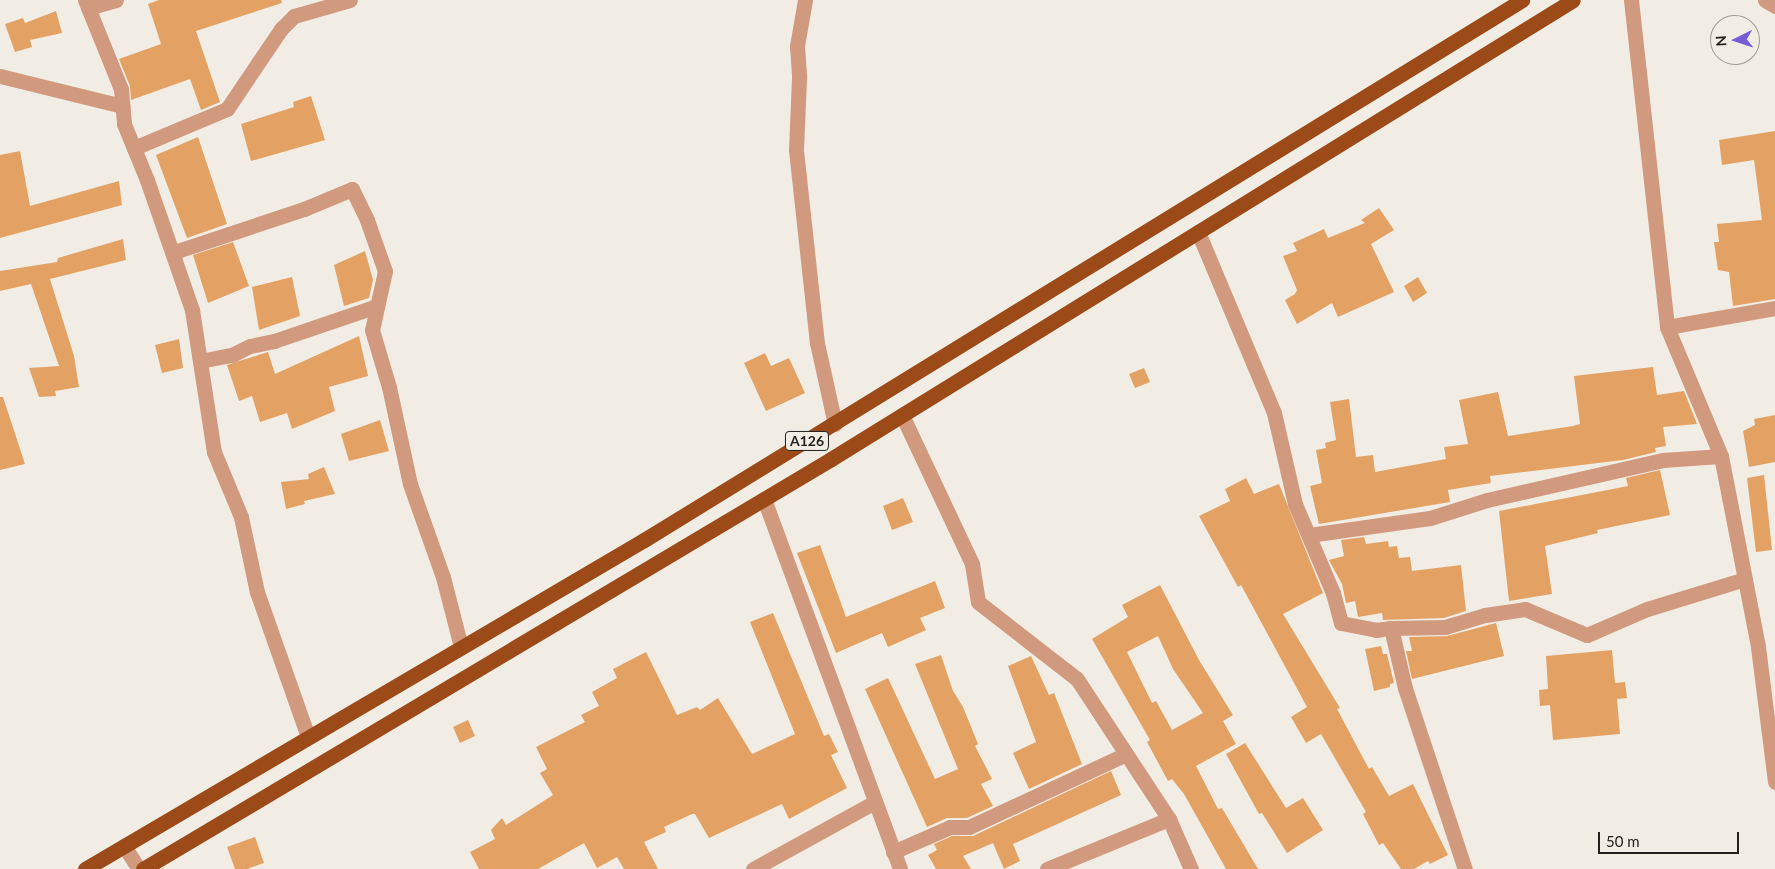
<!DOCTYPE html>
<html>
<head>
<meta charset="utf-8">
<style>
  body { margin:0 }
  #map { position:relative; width:1775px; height:869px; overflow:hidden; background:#f1ede5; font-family:Lato,sans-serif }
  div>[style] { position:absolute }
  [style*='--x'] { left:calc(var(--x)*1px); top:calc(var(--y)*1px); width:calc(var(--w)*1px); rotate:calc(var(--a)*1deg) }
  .building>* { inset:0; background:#e3a264 }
  .minor>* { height:15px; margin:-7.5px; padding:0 7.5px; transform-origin:7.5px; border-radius:7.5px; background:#d19a7f }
  .trunk>* { height:15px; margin:-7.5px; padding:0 7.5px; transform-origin:7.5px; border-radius:7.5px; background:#9c4a17 }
  span { translate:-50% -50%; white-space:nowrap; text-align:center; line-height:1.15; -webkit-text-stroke:4.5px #f1ede5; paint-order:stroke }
  .shield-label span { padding:1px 4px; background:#f1ede5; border:1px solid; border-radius:4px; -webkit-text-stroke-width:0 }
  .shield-label { font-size:14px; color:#22211e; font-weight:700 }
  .north { position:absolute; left:1710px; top:15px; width:50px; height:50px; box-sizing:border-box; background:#f1ede5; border:1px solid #9e9b95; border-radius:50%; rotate:266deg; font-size:14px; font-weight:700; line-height:20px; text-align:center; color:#22211e }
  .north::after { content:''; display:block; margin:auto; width:18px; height:22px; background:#745dd7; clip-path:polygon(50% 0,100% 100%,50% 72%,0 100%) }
  .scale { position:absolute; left:1598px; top:832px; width:141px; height:22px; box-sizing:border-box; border:2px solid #22211e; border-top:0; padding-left:6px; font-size:15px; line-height:18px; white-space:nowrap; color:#22211e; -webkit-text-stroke:4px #f1ede5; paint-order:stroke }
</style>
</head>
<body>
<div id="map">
  <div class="building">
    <i style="clip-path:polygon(159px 0,281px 0,282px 3px,196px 31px,220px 102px,201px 110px,190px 79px,131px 100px,130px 86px,119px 59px,161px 44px,148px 4px)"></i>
    <i style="clip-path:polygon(56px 11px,62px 33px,30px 40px,32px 47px,15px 52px,5px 24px,23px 18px,25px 23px)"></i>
    <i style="clip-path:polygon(311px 96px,325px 140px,251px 161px,241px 124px,294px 107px,293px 102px)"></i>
    <i style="clip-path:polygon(1775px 131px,1775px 299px,1733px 306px,1729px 272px,1718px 270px,1714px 242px,1719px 242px,1717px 224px,1762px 220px,1754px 160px,1722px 165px,1719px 140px)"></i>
    <i style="clip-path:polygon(198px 137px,227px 224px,187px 238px,156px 155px)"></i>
    <i style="clip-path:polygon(20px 151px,30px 206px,119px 181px,122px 205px,0 238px,0 155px)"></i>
    <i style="clip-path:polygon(1379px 208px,1394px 230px,1371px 244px,1394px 292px,1338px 317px,1332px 303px,1297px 324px,1285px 300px,1295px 294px,1297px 290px,1283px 256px,1297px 251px,1293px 243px,1324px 229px,1328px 238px,1365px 223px,1361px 220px)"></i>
    <i style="clip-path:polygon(123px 239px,126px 260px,50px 279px,74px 356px,79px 387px,55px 391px,56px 396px,39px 397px,29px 368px,59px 366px,31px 284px,0 291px,0 271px,57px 262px,58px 258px)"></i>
    <i style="clip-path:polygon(233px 242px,249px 286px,208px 303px,193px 255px)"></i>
    <i style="clip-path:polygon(365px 251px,373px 280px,369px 298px,344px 306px,334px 265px)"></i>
    <i style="clip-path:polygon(292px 277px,300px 316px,259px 330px,252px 287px)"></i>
    <i style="clip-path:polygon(1418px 277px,1427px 293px,1413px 302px,1404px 286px)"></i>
    <i style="clip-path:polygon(359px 336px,368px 376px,329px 387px,335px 411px,292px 429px,287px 413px,260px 422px,252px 396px,239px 401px,227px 365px,268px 352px,275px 374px)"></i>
    <i style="clip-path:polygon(179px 339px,183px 368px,162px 373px,155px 345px)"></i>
    <i style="clip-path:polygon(765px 353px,771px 366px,789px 358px,805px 393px,766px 411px,744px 363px)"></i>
    <i style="clip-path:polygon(1653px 367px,1657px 395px,1684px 391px,1697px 424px,1663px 427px,1666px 446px,1655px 448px,1656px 452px,1623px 460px,1490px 476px,1491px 483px,1448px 490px,1450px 502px,1319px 524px,1310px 486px,1322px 483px,1316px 450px,1326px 448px,1325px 443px,1336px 440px,1330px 402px,1349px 399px,1356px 457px,1373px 455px,1375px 472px,1446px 459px,1444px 447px,1468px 444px,1459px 400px,1498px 392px,1508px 436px,1573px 426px,1580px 424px,1574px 376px)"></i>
    <i style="clip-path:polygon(1144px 368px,1150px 382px,1135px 388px,1129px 374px)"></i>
    <i style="clip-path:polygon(0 397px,3px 397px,25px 464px,0 470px)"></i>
    <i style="clip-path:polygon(1775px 415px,1775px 462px,1749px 467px,1743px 431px,1755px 425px,1754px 419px)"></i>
    <i style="clip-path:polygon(380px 420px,389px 451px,349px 461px,341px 434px)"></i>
    <i style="clip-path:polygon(324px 467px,335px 494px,304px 501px,305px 504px,286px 509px,281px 482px,309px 479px,308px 474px)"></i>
    <i style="clip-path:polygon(1660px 470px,1670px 515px,1597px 530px,1598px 533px,1545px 546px,1552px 594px,1509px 601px,1499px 511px,1628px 486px,1626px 478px)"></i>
    <i style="clip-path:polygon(1764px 475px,1772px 550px,1756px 552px,1747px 478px)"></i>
    <i style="clip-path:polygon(1246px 478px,1254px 494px,1279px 484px,1323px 593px,1283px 614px,1340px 708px,1337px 709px,1369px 769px,1372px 767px,1389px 796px,1413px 784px,1448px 855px,1430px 864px,1428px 861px,1414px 869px,1401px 869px,1383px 843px,1379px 845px,1363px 814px,1366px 812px,1321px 734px,1306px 743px,1291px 717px,1307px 707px,1241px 585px,1238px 587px,1199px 516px,1230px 501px,1225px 489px)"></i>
    <i style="clip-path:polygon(903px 498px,913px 522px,892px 530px,883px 506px)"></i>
    <i style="clip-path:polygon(1364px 537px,1366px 544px,1388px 541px,1389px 547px,1397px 546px,1399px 558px,1410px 557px,1412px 571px,1461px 565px,1466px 611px,1444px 618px,1383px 620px,1382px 613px,1358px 617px,1355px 601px,1346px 603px,1342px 584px,1329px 560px,1344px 556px,1341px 540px)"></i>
    <i style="clip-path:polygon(820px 545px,846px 617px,935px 581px,945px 608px,920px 618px,926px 630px,888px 647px,882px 633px,836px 653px,797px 553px)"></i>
    <i style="clip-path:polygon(evenodd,1160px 585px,1199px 660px,1233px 715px,1223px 721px,1236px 744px,1196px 766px,1218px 809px,1222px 808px,1258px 869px,1226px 869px,1184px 794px,1172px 779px,1168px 781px,1147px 742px,1150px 740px,1092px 639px,1128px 617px,1122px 605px,1160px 585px,1158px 636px,1173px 669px,1203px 713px,1172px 730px,1156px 701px,1152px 703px,1127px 652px,1158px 636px)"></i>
    <i style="clip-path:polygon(773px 613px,824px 736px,829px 734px,838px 752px,831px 755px,847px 788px,789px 819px,782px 804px,709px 838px,695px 814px,692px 814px,664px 827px,666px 832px,644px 842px,658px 869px,624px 869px,617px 857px,597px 868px,584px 843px,538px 869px,479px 869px,470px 852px,495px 839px,491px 830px,502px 818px,506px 825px,553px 795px,540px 773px,547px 769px,536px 747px,585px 722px,581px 715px,599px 706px,592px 692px,617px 678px,613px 669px,646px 652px,677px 715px,697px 707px,700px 710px,718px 698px,752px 754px,795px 734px,750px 622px)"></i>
    <i style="clip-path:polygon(1496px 623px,1504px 656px,1412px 679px,1406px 651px,1412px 651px,1409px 637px,1447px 636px)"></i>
    <i style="clip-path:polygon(1381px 646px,1383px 654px,1387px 654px,1394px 683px,1390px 684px,1390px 687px,1374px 691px,1365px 649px)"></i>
    <i style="clip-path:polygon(1612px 650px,1615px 683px,1625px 682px,1627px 698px,1617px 699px,1620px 734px,1553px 740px,1550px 705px,1540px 706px,1539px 690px,1548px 689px,1546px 656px)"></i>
    <i style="clip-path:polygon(941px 655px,953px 691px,963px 707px,978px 744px,975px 746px,992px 779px,981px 784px,993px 806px,967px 818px,947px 818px,927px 827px,865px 689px,888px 678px,935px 779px,958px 769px,915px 664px)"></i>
    <i style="clip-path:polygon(1031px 656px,1049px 695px,1054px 693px,1082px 764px,1029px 789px,1013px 753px,1036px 742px,1008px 666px)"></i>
    <i style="clip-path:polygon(468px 720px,475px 736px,460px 743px,453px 727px)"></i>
    <i style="clip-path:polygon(1245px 743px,1286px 808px,1303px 798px,1323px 830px,1287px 853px,1262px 813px,1259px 814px,1226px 754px)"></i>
    <i style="clip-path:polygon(1111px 771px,1121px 795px,1013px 844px,1020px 861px,1004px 869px,993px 843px,963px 856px,971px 869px,936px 869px,928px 855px,937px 850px,934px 844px,952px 836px,973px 836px)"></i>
    <i style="clip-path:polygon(255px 837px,264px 863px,247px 869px,235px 869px,227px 847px)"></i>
  </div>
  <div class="minor">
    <i style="--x:85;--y:0;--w:96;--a:68"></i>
    <i style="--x:121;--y:89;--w:35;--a:85"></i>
    <i style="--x:124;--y:124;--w:61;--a:67.7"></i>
    <i style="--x:147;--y:180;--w:138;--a:70.9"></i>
    <i style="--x:192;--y:310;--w:144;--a:81.2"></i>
    <i style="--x:214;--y:452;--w:70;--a:67.4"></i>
    <i style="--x:241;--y:517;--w:77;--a:78"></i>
    <i style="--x:257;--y:592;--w:154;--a:70.6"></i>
    <i style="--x:805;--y:0;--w:47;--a:99.9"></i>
    <i style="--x:797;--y:46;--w:32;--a:86"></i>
    <i style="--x:799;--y:78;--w:72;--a:92.4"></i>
    <i style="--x:796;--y:150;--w:194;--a:83.8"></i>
    <i style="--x:817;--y:343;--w:83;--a:77.5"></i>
    <i style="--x:1631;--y:0;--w:329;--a:83.7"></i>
    <i style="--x:1667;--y:327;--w:140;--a:67.3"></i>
    <i style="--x:1721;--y:456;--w:195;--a:79"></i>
    <i style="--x:1758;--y:647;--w:136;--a:82.8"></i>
    <i style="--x:1765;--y:0;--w:12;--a:31"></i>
    <i style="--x:88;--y:8;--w:29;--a:-16"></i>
    <i style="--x:0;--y:76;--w:126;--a:13.8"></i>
    <i style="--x:134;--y:148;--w:101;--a:-22.8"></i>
    <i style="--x:227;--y:109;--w:97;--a:-56"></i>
    <i style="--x:281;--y:29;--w:18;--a:-45"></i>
    <i style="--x:294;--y:16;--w:58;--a:-15.9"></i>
    <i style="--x:1198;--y:232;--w:196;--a:67.2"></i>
    <i style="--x:1274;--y:413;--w:93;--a:77"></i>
    <i style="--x:1295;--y:504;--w:97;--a:66.9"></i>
    <i style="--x:1333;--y:593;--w:31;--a:75"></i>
    <i style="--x:1341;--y:623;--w:36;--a:11"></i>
    <i style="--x:1376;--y:630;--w:15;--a:-8"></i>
    <i style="--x:1391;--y:628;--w:62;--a:76.9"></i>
    <i style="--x:1405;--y:688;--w:191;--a:71.7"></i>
    <i style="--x:174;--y:252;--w:137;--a:-18.3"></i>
    <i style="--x:304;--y:209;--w:52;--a:-22.6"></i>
    <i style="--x:352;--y:189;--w:34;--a:64"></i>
    <i style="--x:367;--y:220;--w:54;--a:70.6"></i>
    <i style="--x:385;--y:271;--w:60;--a:102.4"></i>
    <i style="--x:372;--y:330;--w:59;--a:73.4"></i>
    <i style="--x:389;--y:387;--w:99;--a:77.8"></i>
    <i style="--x:410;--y:484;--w:99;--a:70.5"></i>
    <i style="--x:443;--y:577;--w:72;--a:75.6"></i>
    <i style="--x:1667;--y:327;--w:110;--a:-10"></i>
    <i style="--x:200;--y:361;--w:33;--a:-11"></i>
    <i style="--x:232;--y:355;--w:20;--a:-27"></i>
    <i style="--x:250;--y:346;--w:25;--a:-12"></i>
    <i style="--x:274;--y:341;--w:109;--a:-18.8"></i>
    <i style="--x:902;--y:415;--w:165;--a:64.8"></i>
    <i style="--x:972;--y:564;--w:38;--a:81"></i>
    <i style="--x:978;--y:602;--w:125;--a:37.9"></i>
    <i style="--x:1077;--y:679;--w:168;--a:56.7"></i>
    <i style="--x:1169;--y:819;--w:55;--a:66.3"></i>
    <i style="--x:764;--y:499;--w:394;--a:69.8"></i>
    <i style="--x:1309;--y:535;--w:122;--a:-8"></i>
    <i style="--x:1430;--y:518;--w:60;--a:-17.5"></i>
    <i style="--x:1487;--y:500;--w:180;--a:-12.8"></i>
    <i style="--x:1663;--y:460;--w:58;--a:-3.9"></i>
    <i style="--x:1391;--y:628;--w:54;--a:-1.1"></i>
    <i style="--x:1445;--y:627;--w:42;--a:-16.7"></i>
    <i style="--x:1485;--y:615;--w:40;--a:-8.5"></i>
    <i style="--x:1525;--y:609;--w:67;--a:22.8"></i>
    <i style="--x:1587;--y:635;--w:65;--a:-23.4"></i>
    <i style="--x:1647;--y:609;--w:102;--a:-17"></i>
    <i style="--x:124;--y:846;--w:27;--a:57"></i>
    <i style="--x:893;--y:852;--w:62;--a:-23.7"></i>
    <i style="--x:950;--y:827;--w:19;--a:0"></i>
    <i style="--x:969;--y:827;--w:173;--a:-24.9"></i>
    <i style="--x:753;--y:869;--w:139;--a:-28.8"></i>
    <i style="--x:1047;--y:869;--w:132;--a:-22.3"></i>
  </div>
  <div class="trunk">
    <i style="--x:85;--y:869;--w:649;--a:-30.48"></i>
    <i style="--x:644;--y:540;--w:1031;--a:-31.59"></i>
    <i style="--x:143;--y:869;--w:801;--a:-30.79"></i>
    <i style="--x:831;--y:459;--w:872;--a:-31.74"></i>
  </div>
  <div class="shield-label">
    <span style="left:807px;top:441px">A126</span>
  </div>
  <div class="north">N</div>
  <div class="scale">50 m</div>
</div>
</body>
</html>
